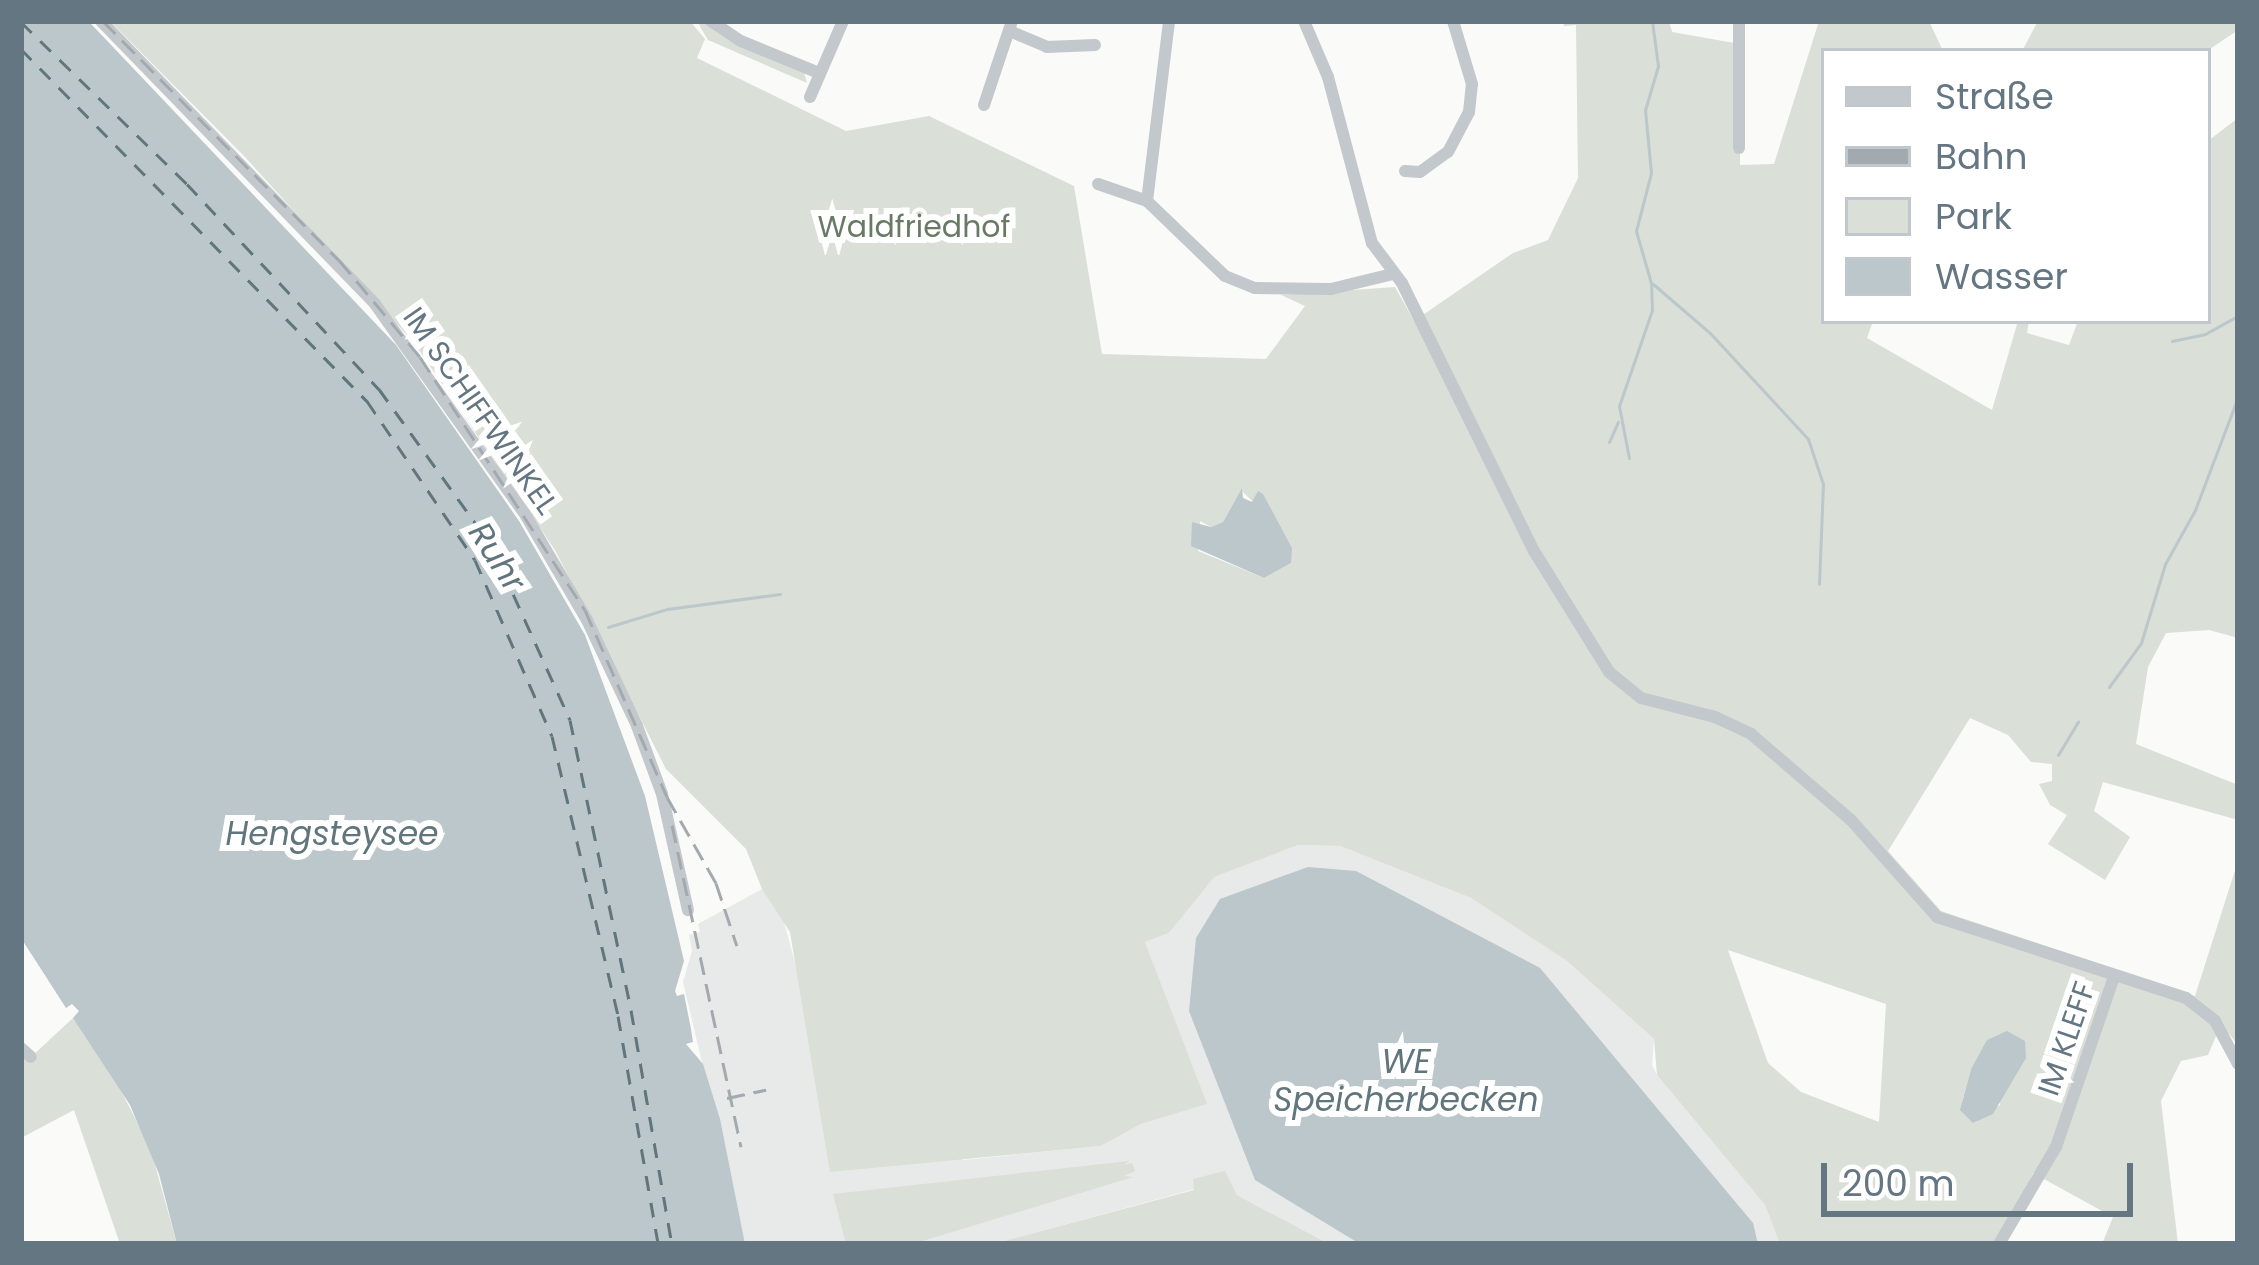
<!DOCTYPE html>
<html>
<head>
<meta charset="utf-8">
<style>
  body { margin:0 }
  #map { position:relative; width:2259px; height:1265px; overflow:hidden; background:#fafaf8; font-family:Poppins,sans-serif }
  div>[style] { position:absolute }
  [style*='--x'] { left:calc(var(--x)*1px); top:calc(var(--y)*1px); width:calc(var(--w)*1px); rotate:calc(var(--a)*1deg) }
  .built>* { inset:0; background:#e8e9e9 }
  .green>* { inset:0; background:#dadfd7 }
  .water>* { inset:0; background:#bbc7cb }
  .stream>* { height:3px; margin:-1.5px; padding:0 1.5px; transform-origin:1.5px; border-radius:1.5px; background:#bbc7cb }
  .ferry>* { height:3px; margin-top:-1.5px; transform-origin:0; background:repeating-linear-gradient(90deg,#60757c 0 15px,transparent 0 27px) }
  .minor>* { height:12px; margin:-6px; padding:0 6px; transform-origin:6px; border-radius:6px; background:#c3c8cc }
  .rail>* { height:3px; margin-top:-1.5px; transform-origin:0; background:repeating-linear-gradient(90deg,#a2aab0 0 18px,transparent 0 27px) }
  span { translate:-50% -50%; white-space:nowrap; text-align:center; line-height:1.15; -webkit-text-stroke:12px #fff; paint-order:stroke }
  .park-label { font-size:30px; color:#687a64 }
  .street-label { font-size:30px; color:#657683 }
  .water-label { font-size:33px; color:#60757c; font-style:italic }
  .frame { position:absolute; inset:0; border:24px solid #657683; pointer-events:none }
  .legend { position:absolute; left:1821px; top:48px; width:390px; height:276px; box-sizing:border-box; background:#fff; border:3px solid #c1c8cd; margin:0; padding:15px 21px; list-style:none; font-size:36px; color:#657683 }
  .legend li { display:flex; align-items:center; gap:24px; height:60px }
  .legend b { width:60px; border:3px solid #c1c8cd }
  .scale { position:absolute; left:1821px; top:1163px; width:312px; height:54px; box-sizing:border-box; border:6px solid #657683; border-top:0; padding-left:15px; font-size:36px; line-height:42px; white-space:nowrap; color:#657683; -webkit-text-stroke:9px #fff; paint-order:stroke }
</style>
</head>
<body>
<div id="map">
  <div class="built">
    <i style="clip-path:polygon(1298px 845px,1340px 846px,1471px 898px,1567px 961px,1654px 1039px,1652px 1065px,1657px 1075px,1765px 1205px,1780px 1244px,1329px 1244px,1237px 1195px,1195px 1189px,993px 1244px,745px 1244px,683px 982px,692px 951px,689px 935px,700px 932px,698px 924px,762px 889px,781px 911px,798px 974px,963px 1160px,1101px 1146px,1141px 1124px,1206px 1104px,1145px 942px,1169px 933px,1213px 877px)"></i>
  </div>
  <div class="green">
    <i style="clip-path:polygon(evenodd,110px 21px,690px 21px,705px 39px,697px 58px,846px 131px,929px 116px,1074px 186px,1102px 354px,1266px 359px,1305px 306px,1281px 295px,1395px 287px,1414px 321px,1513px 253px,1548px 240px,1578px 178px,1576px 25px,1564px 26px,1563px 21px,1669px 21px,1672px 32px,1740px 44px,1740px 165px,1774px 164px,1819px 21px,1929px 21px,1943px 51px,1824px 51px,1824px 321px,1873px 321px,1867px 338px,1992px 410px,2018px 321px,2029px 321px,2027px 333px,2069px 345px,2078px 321px,2208px 321px,2208px 141px,2238px 118px,2238px 638px,2209px 630px,2166px 633px,2148px 667px,2136px 744px,2238px 785px,2238px 820px,2103px 782px,2094px 811px,2130px 837px,2105px 880px,2048px 844px,2067px 815px,2050px 805px,2039px 784px,2052px 781px,2052px 764px,2031px 762px,2008px 735px,1970px 718px,1888px 851px,1941px 911px,2195px 996px,2238px 861px,2238px 1045px,2221px 1024px,2208px 1055px,2181px 1061px,2161px 1101px,2178px 1244px,2102px 1244px,2113px 1217px,2033px 1173px,2003px 1244px,1780px 1244px,1765px 1205px,1657px 1075px,1654px 1039px,1567px 961px,1471px 898px,1340px 846px,1298px 845px,1214px 877px,1169px 933px,1145px 942px,1207px 1104px,1141px 1124px,1101px 1146px,830px 1172px,790px 932px,762px 889px,746px 849px,666px 769px,555px 550px,415px 344px,245px 157px,110px 21px,1241px 490px,1253px 502px,1258px 492px,1263px 495px,1291px 563px,1264px 578px,1198px 551px,1200px 521px,1211px 527px,1223px 522px,1241px 490px,110px 21px,1728px 950px,1886px 1004px,1879px 1122px,1801px 1092px,1768px 1063px,1728px 950px,110px 21px,2001px 1038px,2000px 1105px,1974px 1123px,1962px 1102px,1971px 1069px,1988px 1040px,2001px 1038px)"></i>
    <i style="clip-path:polygon(703px 21px,724px 37px,804px 72px,807px 83px,708px 40px,698px 23px)"></i>
    <i style="clip-path:polygon(2038px 21px,2238px 21px,2238px 30px,2207px 51px,2022px 51px)"></i>
    <i style="clip-path:polygon(73px 1018px,104px 1058px,150px 1147px,177px 1244px,120px 1244px,74px 1110px,21px 1138px,21px 1048px,31px 1057px)"></i>
    <i style="clip-path:polygon(1129px 1161px,1124px 1165px,1132px 1163px,1135px 1171px,1124px 1176px,1133px 1177px,913px 1244px,846px 1244px,833px 1194px)"></i>
    <i style="clip-path:polygon(1225px 1171px,1237px 1195px,1329px 1244px,993px 1244px,1194px 1190px,1193px 1179px)"></i>
  </div>
  <div class="water">
    <i style="clip-path:polygon(21px 21px,88px 21px,94px 27px,396px 345px,519px 521px,585px 635px,645px 796px,684px 961px,675px 991px,677px 996px,684px 994px,691px 1029px,693px 1042px,686px 1044px,703px 1064px,720px 1119px,745px 1244px,177px 1244px,159px 1174px,130px 1105px,73px 1018px,79px 1011px,72px 1004px,66px 1008px,21px 938px)"></i>
    <i style="clip-path:polygon(1242px 488px,1243px 498px,1252px 502px,1258px 491px,1263px 494px,1292px 548px,1291px 563px,1264px 578px,1191px 546px,1192px 522px,1211px 527px,1223px 522px)"></i>
    <i style="clip-path:polygon(1308px 867px,1356px 871px,1540px 968px,1753px 1223px,1758px 1244px,1360px 1244px,1255px 1180px,1189px 1011px,1196px 938px,1220px 899px)"></i>
    <i style="clip-path:polygon(2007px 1031px,2025px 1041px,2026px 1058px,1993px 1114px,1973px 1123px,1960px 1110px,1971px 1069px,1987px 1040px)"></i>
  </div>
  <div class="stream">
    <i style="--x:1653;--y:284;--w:75;--a:40.7"></i>
    <i style="--x:1710;--y:333;--w:144;--a:47.2"></i>
    <i style="--x:1808;--y:439;--w:47;--a:71.6"></i>
    <i style="--x:1823;--y:484;--w:100;--a:92.3"></i>
    <i style="--x:2172;--y:341;--w:34;--a:-12"></i>
    <i style="--x:2205;--y:334;--w:38;--a:-29"></i>
    <i style="--x:1609;--y:442;--w:22;--a:-66"></i>
    <i style="--x:1629;--y:458;--w:53;--a:-100.9"></i>
    <i style="--x:1619;--y:406;--w:102;--a:-71"></i>
    <i style="--x:1652;--y:310;--w:27;--a:-92"></i>
    <i style="--x:1651;--y:283;--w:54;--a:-106.1"></i>
    <i style="--x:1636;--y:231;--w:60;--a:-75.5"></i>
    <i style="--x:1651;--y:173;--w:63;--a:-95.4"></i>
    <i style="--x:1645;--y:110;--w:46;--a:-73.5"></i>
    <i style="--x:1658;--y:66;--w:45;--a:-97.6"></i>
    <i style="--x:608;--y:627;--w:62;--a:-17"></i>
    <i style="--x:667;--y:609;--w:114;--a:-7.6"></i>
    <i style="--x:2109;--y:687;--w:54;--a:-54"></i>
    <i style="--x:2141;--y:643;--w:83;--a:-73.1"></i>
    <i style="--x:2165;--y:564;--w:62;--a:-60.9"></i>
    <i style="--x:2195;--y:510;--w:121;--a:-69.2"></i>
    <i style="--x:2058;--y:755;--w:39;--a:-59"></i>
  </div>
  <div class="ferry">
    <i style="--x:21;--y:22;--w:232;--a:44.3"></i>
    <i style="--x:187;--y:184;--w:281;--a:46.9"></i>
    <i style="--x:379;--y:389;--w:192;--a:54.3"></i>
    <i style="--x:491;--y:545;--w:192;--a:65.7"></i>
    <i style="--x:570;--y:720;--w:296;--a:78.1"></i>
    <i style="--x:631;--y:1010;--w:238;--a:80.1"></i>
    <i style="--x:21;--y:49;--w:494;--a:45.5"></i>
    <i style="--x:367;--y:401;--w:192;--a:55.8"></i>
    <i style="--x:475;--y:560;--w:192;--a:66.4"></i>
    <i style="--x:552;--y:736;--w:288;--a:76.7"></i>
    <i style="--x:618;--y:1016;--w:231;--a:80"></i>
  </div>
  <div class="minor">
    <i style="--x:101;--y:21;--w:394;--a:45.9"></i>
    <i style="--x:375;--y:304;--w:260;--a:54.5"></i>
    <i style="--x:526;--y:516;--w:121;--a:59.6"></i>
    <i style="--x:587;--y:620;--w:117;--a:64.7"></i>
    <i style="--x:637;--y:726;--w:72;--a:69.8"></i>
    <i style="--x:662;--y:794;--w:119;--a:77.4"></i>
    <i style="--x:711;--y:21;--w:36;--a:34"></i>
    <i style="--x:741;--y:41;--w:84;--a:22.3"></i>
    <i style="--x:1304;--y:21;--w:61;--a:66.8"></i>
    <i style="--x:1328;--y:77;--w:172;--a:75.2"></i>
    <i style="--x:1372;--y:243;--w:50;--a:53.1"></i>
    <i style="--x:1402;--y:283;--w:299;--a:63.8"></i>
    <i style="--x:1534;--y:551;--w:142;--a:58.2"></i>
    <i style="--x:1609;--y:672;--w:41;--a:39.1"></i>
    <i style="--x:1641;--y:698;--w:76;--a:14.4"></i>
    <i style="--x:1715;--y:717;--w:40;--a:25"></i>
    <i style="--x:1751;--y:734;--w:132;--a:40.7"></i>
    <i style="--x:1851;--y:820;--w:130;--a:48.4"></i>
    <i style="--x:1937;--y:917;--w:262;--a:18"></i>
    <i style="--x:2186;--y:998;--w:37;--a:38"></i>
    <i style="--x:2215;--y:1021;--w:49;--a:61.9"></i>
    <i style="--x:1012;--y:32;--w:38;--a:23"></i>
    <i style="--x:1047;--y:47;--w:48;--a:-2.4"></i>
    <i style="--x:810;--y:97;--w:83;--a:-66.5"></i>
    <i style="--x:984;--y:105;--w:89;--a:-71.6"></i>
    <i style="--x:1739;--y:148;--w:127;--a:-90"></i>
    <i style="--x:1405;--y:171;--w:15;--a:4"></i>
    <i style="--x:1420;--y:172;--w:34;--a:-36"></i>
    <i style="--x:1448;--y:152;--w:45;--a:-62.3"></i>
    <i style="--x:1469;--y:112;--w:28;--a:-84"></i>
    <i style="--x:1472;--y:84;--w:66;--a:-106.8"></i>
    <i style="--x:1098;--y:184;--w:52;--a:19.1"></i>
    <i style="--x:1147;--y:201;--w:108;--a:43.9"></i>
    <i style="--x:1225;--y:276;--w:32;--a:22"></i>
    <i style="--x:1255;--y:288;--w:76;--a:0.8"></i>
    <i style="--x:1331;--y:289;--w:64;--a:-13.6"></i>
    <i style="--x:1147;--y:201;--w:181;--a:-83"></i>
    <i style="--x:21;--y:1048;--w:13;--a:42"></i>
    <i style="--x:1999;--y:1244;--w:113;--a:-59.6"></i>
    <i style="--x:2056;--y:1147;--w:180;--a:-71.2"></i>
  </div>
  <div class="rail">
    <i style="--x:103;--y:21;--w:336;--a:45.4"></i>
    <i style="--x:339;--y:260;--w:126;--a:50.1"></i>
    <i style="--x:420;--y:357;--w:302;--a:56.9"></i>
    <i style="--x:585;--y:610;--w:204;--a:66.3"></i>
    <i style="--x:667;--y:797;--w:99;--a:60.3"></i>
    <i style="--x:716;--y:883;--w:66;--a:71.6"></i>
    <i style="--x:672;--y:825;--w:329;--a:77.9"></i>
    <i style="--x:727;--y:1098;--w:40;--a:-12"></i>
  </div>
  <div class="park-label">
    <span style="left:914px;top:227px">Waldfriedhof</span>
  </div>
  <div class="street-label">
    <span style="left:480px;top:411px;rotate:55deg">IM SCHIFFWINKEL</span>
    <span style="left:2067px;top:1039px;rotate:-71deg">IM KLEFF</span>
  </div>
  <div class="water-label">
    <span style="left:497px;top:557px;rotate:57deg">Ruhr</span>
    <span style="left:332px;top:834px">Hengsteysee</span>
    <span style="left:1406px;top:1081px">WE<br>Speicherbecken</span>
  </div>
  <div class="frame"></div>
  <ul class="legend">
  <li><b style="height:15px;background:#c3c8cc"></b>Straße</li>
  <li><b style="height:15px;background:#a2aab0"></b>Bahn</li>
  <li><b style="height:33px;background:#dadfd7"></b>Park</li>
  <li><b style="height:33px;background:#bbc7cb"></b>Wasser</li>
  </ul>
  <div class="scale">200 m</div>
</div>
</body>
</html>
